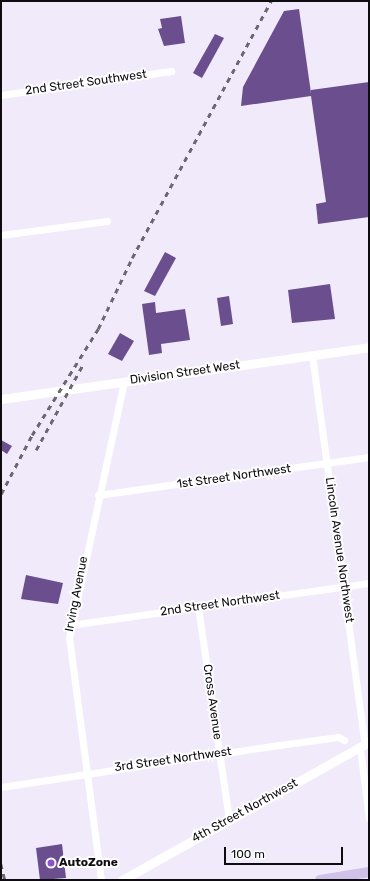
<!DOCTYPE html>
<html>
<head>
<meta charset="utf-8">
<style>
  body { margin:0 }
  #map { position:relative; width:370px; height:881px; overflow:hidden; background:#f0eafb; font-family:Rubik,sans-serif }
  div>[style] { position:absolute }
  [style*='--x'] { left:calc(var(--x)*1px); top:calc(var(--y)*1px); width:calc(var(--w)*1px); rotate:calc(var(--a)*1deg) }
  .building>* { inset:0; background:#6a4e8e }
  .street>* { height:7px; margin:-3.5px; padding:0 3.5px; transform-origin:3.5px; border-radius:3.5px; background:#fff }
  .secondary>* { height:9px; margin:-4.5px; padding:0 4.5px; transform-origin:4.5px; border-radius:4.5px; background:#fff }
  .primary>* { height:10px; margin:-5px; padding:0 5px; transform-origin:5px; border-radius:5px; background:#d0c1e8 }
  .rail>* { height:2.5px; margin-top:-1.25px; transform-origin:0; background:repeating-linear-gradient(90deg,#6b6771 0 5px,transparent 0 10px) }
  .dots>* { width:11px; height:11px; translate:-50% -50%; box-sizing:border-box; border:2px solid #fff; border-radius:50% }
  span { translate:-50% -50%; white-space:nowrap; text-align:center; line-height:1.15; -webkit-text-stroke:4px #fff; paint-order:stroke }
  .street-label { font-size:12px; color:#0e0c11 }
  .poi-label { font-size:12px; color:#0e0c11; font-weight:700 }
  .left { translate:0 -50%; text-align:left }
  .frame { position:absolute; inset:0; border:2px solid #0e0c11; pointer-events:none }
  .scale { position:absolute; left:224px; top:847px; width:119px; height:18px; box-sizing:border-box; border:2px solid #0e0c11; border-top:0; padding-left:5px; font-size:12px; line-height:14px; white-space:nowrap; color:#0e0c11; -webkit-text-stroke:3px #fff; paint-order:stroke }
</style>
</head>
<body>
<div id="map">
  <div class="building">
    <i style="clip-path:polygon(299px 9px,311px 93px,311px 90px,369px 82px,369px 217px,318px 224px,316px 204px,326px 202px,311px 96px,241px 106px,243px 87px,284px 11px)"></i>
    <i style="clip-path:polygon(181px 16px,185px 43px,164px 46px,158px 29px,162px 28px,160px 19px)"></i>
    <i style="clip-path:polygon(215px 34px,224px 38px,202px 78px,193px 73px)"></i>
    <i style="clip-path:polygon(165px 252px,176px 258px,155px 296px,144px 291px)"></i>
    <i style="clip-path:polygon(330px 284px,335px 319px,292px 323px,288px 290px)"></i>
    <i style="clip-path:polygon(229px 296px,233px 324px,221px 326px,217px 298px)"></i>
    <i style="clip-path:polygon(155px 302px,156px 313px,185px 309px,190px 340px,161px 344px,162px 353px,149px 355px,142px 304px)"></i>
    <i style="clip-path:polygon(120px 333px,134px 341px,122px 361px,108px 354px)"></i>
    <i style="clip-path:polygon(1px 440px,12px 446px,7px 454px,1px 450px)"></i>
    <i style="clip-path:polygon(26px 575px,63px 583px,58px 604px,21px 599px)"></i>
    <i style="clip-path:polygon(62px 844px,66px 878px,40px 880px,36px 848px)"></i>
  </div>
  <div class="street">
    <i style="--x:1;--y:95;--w:172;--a:-8"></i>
    <i style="--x:1;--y:235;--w:107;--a:-7.5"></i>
    <i style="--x:312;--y:355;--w:394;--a:82.3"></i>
    <i style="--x:98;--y:495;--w:274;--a:-8"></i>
    <i style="--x:198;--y:607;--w:215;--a:81.7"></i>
    <i style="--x:70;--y:625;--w:302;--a:-8"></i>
    <i style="--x:360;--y:748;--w:71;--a:82.7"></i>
    <i style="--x:1;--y:787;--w:281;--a:-8.6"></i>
    <i style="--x:279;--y:745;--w:60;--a:-7.7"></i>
    <i style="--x:338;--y:737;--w:7;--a:27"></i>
    <i style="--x:101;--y:880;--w:244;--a:-97.5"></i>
    <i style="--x:69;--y:638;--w:262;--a:-77.9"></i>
  </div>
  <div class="secondary">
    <i style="--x:1;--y:399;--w:372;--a:-8"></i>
    <i style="--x:122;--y:880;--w:283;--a:-29.2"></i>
  </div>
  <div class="primary">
    <i style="--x:320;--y:880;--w:50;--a:-9.3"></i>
  </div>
  <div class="rail">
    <i style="--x:36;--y:450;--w:96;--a:-61.3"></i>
    <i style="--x:1;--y:494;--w:67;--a:-62.3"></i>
    <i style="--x:32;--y:435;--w:125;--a:-58.1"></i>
    <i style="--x:98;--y:329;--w:79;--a:-64.4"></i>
    <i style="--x:132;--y:258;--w:292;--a:-61.6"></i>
    <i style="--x:1;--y:864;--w:16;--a:76"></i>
  </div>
  <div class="dots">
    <i style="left:51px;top:863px;background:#8b54cb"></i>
  </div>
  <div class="street-label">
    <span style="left:86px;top:83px;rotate:-8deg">2nd Street Southwest</span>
    <span style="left:185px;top:373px;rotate:-8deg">Division Street West</span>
    <span style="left:234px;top:477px;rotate:-8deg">1st Street Northwest</span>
    <span style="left:339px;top:550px;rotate:82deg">Lincoln Avenue Northwest</span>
    <span style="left:77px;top:594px;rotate:-79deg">Irving Avenue</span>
    <span style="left:220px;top:604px;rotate:-8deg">2nd Street Northwest</span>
    <span style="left:212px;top:702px;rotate:82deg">Cross Avenue</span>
    <span style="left:173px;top:760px;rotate:-8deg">3rd Street Northwest</span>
    <span style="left:245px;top:811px;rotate:-29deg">4th Street Northwest</span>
  </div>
  <div class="poi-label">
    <span class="left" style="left:59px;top:863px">AutoZone</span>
  </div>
  <div class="frame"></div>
  <div class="scale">100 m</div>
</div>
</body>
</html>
